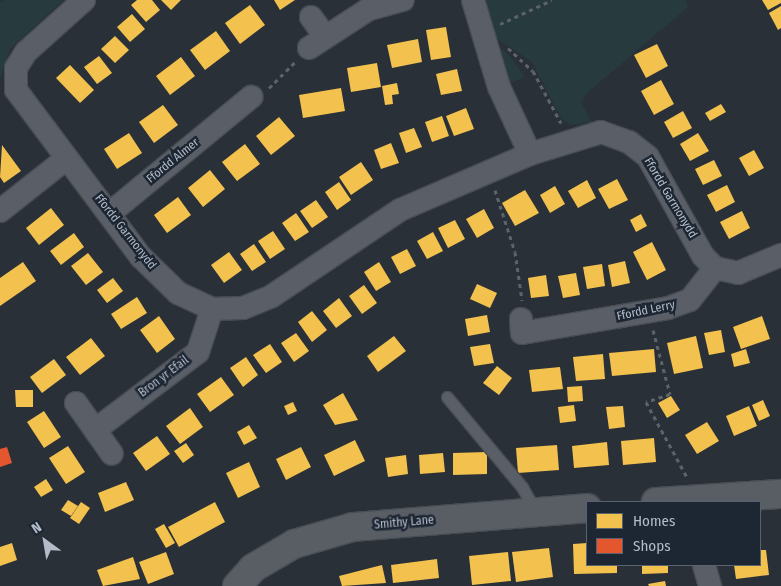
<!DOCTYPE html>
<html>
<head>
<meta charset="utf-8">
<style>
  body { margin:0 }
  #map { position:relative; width:781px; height:586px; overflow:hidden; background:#2a3038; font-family:"Fira Sans Condensed",sans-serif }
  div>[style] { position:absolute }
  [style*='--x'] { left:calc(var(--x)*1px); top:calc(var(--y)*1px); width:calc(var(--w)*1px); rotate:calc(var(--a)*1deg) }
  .green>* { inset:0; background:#273a3e }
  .homes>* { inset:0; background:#f2c14e }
  .shops>* { inset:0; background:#e4572e }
  .path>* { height:3px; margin-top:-1.5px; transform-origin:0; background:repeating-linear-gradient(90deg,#5d636a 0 4px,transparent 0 8px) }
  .roads { filter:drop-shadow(1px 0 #484c53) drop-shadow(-1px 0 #484c53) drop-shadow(0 1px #484c53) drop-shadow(0 -1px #484c53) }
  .lane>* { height:11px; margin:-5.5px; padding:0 5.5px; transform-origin:5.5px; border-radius:5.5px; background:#5a5e66 }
  .street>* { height:22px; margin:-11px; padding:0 11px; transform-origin:11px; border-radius:11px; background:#5a5e66 }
  .secondary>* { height:28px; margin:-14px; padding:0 14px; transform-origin:14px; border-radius:14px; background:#595d64 }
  span { translate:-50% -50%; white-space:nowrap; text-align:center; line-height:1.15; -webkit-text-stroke:5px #1d2633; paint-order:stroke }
  .street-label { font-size:12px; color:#b4bcc9 }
  .legend { position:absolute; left:586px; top:501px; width:175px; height:65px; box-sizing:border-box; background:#1d2633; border:1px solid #59626f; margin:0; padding:6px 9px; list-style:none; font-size:15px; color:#b4bcc9 }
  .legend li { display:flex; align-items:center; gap:10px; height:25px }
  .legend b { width:25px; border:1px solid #59626f }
  .north { position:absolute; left:20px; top:516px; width:50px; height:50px; -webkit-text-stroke:4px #1d2633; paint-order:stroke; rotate:328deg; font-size:14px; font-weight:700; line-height:20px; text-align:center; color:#b4bcc9 }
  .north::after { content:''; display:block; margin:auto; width:18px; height:22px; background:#b4bcc9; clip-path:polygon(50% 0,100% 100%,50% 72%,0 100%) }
</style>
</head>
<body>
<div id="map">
  <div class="green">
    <i style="clip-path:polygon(5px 0,63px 0,10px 49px,0 79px,0 3px)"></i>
    <i style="clip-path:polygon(486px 0,686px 0,688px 7px,586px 94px,581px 102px,592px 122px,570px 125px,561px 118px,532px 62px,496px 38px)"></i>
    <i style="clip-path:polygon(501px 48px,509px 55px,525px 77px,507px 85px,494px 49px)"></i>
  </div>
  <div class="homes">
    <i style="clip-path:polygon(137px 0,152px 0,160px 10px,146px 22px,131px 5px)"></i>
    <i style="clip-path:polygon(161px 0,181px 0,171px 10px)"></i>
    <i style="clip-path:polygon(274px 0,295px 0,280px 10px)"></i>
    <i style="clip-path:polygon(762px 0,781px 0,781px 3px,768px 10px)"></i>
    <i style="clip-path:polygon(250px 5px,265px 25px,240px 44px,225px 23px)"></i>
    <i style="clip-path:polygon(781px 6px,781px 28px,778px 30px,769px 13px)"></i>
    <i style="clip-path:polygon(132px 14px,145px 29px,130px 42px,117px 27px)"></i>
    <i style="clip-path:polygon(446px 27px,451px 57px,431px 60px,426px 30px)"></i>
    <i style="clip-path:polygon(216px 31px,230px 51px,205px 70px,190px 50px)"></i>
    <i style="clip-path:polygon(115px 36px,129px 50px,115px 63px,101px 49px)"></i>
    <i style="clip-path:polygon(418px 39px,422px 62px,392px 68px,387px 45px)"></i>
    <i style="clip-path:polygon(657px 44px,668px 66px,646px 78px,634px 55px)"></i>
    <i style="clip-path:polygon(99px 56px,112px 73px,97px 84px,84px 67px)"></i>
    <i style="clip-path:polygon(181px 57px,195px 76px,170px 95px,156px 76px)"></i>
    <i style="clip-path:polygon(377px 63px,381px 87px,351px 92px,347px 68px)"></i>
    <i style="clip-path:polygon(70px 65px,94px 90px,80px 103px,56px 78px)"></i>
    <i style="clip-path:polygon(457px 69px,462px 91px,441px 95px,436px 74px)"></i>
    <i style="clip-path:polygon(661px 80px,674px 104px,654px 115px,641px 91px)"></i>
    <i style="clip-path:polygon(397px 83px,399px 94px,392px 95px,393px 104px,385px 105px,382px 86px)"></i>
    <i style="clip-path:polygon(341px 88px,345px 111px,303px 118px,299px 95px)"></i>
    <i style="clip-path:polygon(721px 104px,726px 112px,710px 121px,705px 113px)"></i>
    <i style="clip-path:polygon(163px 105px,178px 125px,154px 143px,139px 122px)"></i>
    <i style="clip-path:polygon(466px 108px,474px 129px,454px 136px,446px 116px)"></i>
    <i style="clip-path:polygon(683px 111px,692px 128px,673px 138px,664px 122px)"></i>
    <i style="clip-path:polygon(442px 116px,449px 136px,432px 142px,425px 122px)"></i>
    <i style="clip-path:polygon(279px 117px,295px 136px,271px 155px,256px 136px)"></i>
    <i style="clip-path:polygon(414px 128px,422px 147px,406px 153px,399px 133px)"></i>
    <i style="clip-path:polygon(129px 133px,142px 153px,117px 169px,104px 149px)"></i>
    <i style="clip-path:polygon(698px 133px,709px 151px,690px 161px,680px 144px)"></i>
    <i style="clip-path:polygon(391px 143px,399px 163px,381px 169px,374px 150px)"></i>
    <i style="clip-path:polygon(245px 144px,260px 164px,237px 181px,222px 162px)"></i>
    <i style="clip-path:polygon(2px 145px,21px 171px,4px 183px,0 177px)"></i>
    <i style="clip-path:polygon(754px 150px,764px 168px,749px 176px,739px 158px)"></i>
    <i style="clip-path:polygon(714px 160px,722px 176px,703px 185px,695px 169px)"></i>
    <i style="clip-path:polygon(361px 162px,373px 180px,351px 195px,339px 177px)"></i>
    <i style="clip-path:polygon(210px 170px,225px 189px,203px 207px,188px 188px)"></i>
    <i style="clip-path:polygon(617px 179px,628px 200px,609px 209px,598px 189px)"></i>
    <i style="clip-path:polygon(587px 180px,596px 198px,578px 208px,568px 191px)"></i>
    <i style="clip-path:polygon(339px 182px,351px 200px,337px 210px,325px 192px)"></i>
    <i style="clip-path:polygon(727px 185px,735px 202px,716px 212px,707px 195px)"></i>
    <i style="clip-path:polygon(555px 186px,565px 204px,550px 213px,540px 195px)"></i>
    <i style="clip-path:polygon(525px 190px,539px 213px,515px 226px,502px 203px)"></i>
    <i style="clip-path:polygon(178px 197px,191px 215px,167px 233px,154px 215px)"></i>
    <i style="clip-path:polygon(316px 200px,328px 217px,312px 228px,300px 211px)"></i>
    <i style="clip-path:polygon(51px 208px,64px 225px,39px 245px,26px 228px)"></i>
    <i style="clip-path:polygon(484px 209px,494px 228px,477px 238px,466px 219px)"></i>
    <i style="clip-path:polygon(742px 211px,750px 228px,729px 239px,720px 222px)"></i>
    <i style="clip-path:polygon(296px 213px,309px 232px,295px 241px,282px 223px)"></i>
    <i style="clip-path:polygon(641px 214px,647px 226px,636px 232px,630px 220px)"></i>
    <i style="clip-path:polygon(455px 220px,465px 239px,448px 248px,438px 228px)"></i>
    <i style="clip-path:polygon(273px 231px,285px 249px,270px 259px,258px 241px)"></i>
    <i style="clip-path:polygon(433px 232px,443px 251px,427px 259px,417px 241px)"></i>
    <i style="clip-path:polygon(74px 233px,84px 247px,61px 265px,50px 251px)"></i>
    <i style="clip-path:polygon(652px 242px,666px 270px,647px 280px,633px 252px)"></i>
    <i style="clip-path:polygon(254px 244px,266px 262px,252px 271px,240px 254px)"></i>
    <i style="clip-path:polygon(407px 249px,416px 266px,400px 274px,391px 257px)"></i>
    <i style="clip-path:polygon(229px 252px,242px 270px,224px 283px,211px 265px)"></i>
    <i style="clip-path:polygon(88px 253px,103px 272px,86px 285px,71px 266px)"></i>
    <i style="clip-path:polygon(625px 261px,630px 283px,612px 287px,608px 265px)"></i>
    <i style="clip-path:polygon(23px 262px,36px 281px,0 306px,0 278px)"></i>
    <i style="clip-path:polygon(379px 262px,391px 282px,376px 291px,364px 272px)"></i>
    <i style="clip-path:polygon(602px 264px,605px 286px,587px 289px,583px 267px)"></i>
    <i style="clip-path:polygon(576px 273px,580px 295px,563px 298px,558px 276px)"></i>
    <i style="clip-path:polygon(546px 275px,549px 296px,531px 298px,528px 278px)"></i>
    <i style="clip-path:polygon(113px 278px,123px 291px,107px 303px,97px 290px)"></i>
    <i style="clip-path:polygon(477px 284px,497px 293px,490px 308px,470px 299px)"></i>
    <i style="clip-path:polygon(364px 285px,377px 303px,362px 314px,349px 296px)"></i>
    <i style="clip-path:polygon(137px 297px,147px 313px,121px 329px,111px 314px)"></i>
    <i style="clip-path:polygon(339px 298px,352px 316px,336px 328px,323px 311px)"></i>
    <i style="clip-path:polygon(312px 311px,327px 330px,312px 342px,298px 322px)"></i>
    <i style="clip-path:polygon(487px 315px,490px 332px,468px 336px,465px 319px)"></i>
    <i style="clip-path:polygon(159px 316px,175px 339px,157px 353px,140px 330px)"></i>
    <i style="clip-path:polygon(762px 316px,770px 339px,741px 349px,733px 327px)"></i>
    <i style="clip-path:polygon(721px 330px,725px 352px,709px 355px,704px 333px)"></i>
    <i style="clip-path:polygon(296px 333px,309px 351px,294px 362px,281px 343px)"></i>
    <i style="clip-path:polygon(394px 336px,406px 351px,378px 372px,367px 356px)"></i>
    <i style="clip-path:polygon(696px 336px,703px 368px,674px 374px,667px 343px)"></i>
    <i style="clip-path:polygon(91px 338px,105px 356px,80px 375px,66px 357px)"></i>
    <i style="clip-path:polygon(270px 344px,282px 362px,266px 373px,253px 355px)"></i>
    <i style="clip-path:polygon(490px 344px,494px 363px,474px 366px,470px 347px)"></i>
    <i style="clip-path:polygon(654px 349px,656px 372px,612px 376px,609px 353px)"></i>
    <i style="clip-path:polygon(746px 349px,750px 363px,734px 367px,731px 354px)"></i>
    <i style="clip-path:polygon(603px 354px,605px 379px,576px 381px,573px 357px)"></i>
    <i style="clip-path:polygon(246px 357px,258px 375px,243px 387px,230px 368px)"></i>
    <i style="clip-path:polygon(54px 359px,66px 375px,42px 393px,30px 377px)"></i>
    <i style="clip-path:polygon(497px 366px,512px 378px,499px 395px,483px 383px)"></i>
    <i style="clip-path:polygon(560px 367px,563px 389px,532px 392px,529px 370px)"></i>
    <i style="clip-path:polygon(221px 377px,234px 395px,210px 412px,197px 394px)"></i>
    <i style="clip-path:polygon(582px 386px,583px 401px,568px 402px,567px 387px)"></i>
    <i style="clip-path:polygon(15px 390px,33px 390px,33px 407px,16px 407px)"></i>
    <i style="clip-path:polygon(343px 393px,358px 420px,335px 425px,323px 405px)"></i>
    <i style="clip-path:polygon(671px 396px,680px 410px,667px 418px,658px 403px)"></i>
    <i style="clip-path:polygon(763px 400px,770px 416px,759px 421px,752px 405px)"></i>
    <i style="clip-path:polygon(293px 402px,297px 411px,288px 415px,284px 406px)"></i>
    <i style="clip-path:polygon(574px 405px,576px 421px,560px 423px,558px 407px)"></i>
    <i style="clip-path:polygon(623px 406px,625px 427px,609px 429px,606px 407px)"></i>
    <i style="clip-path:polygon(749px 406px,757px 426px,734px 436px,726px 416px)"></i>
    <i style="clip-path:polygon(190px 408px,203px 427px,180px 444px,166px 426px)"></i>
    <i style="clip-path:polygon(44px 411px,61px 437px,44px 448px,27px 422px)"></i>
    <i style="clip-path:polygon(707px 422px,719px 441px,697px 454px,685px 435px)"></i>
    <i style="clip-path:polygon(249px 425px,257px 438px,244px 445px,237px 432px)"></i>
    <i style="clip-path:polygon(157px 436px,170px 454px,146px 471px,133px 453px)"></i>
    <i style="clip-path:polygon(654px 438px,656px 462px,623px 465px,621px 441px)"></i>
    <i style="clip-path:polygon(355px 440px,365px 461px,334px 476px,324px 455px)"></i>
    <i style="clip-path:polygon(607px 442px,609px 465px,574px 468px,572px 446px)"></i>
    <i style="clip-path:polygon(186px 443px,194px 455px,183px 463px,174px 451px)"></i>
    <i style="clip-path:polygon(557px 445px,559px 470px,518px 473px,516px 448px)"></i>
    <i style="clip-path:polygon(68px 446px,85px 472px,66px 484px,49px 458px)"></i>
    <i style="clip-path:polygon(301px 447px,311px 467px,286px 480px,276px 459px)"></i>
    <i style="clip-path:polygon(487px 452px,487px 474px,453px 475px,453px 453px)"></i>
    <i style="clip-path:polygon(443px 453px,445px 472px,420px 474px,419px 455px)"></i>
    <i style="clip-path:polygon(406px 455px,408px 474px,388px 477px,385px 458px)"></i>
    <i style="clip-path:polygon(249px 462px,260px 487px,238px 498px,226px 473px)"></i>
    <i style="clip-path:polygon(46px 479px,53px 490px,41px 497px,34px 487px)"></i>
    <i style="clip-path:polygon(126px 482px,134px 500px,105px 512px,98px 493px)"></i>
    <i style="clip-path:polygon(68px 500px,78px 506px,71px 516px,61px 510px)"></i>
    <i style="clip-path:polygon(81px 502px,90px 508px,79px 524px,70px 518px)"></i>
    <i style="clip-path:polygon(215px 502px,225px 522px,179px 547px,168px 527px)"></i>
    <i style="clip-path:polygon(164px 524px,175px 543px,166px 548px,155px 529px)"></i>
    <i style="clip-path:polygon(12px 543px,17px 560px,0 566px,0 547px)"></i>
    <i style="clip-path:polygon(587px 543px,587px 565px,617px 565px,617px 573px,574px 574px,573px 544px)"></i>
    <i style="clip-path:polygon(549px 548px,553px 577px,516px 582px,512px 552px)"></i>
    <i style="clip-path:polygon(760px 550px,766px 550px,769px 575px,736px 579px,734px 565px,760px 565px)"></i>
    <i style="clip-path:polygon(166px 552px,174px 574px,148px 584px,139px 562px)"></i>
    <i style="clip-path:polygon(508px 552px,511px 581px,472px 585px,469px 556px)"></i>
    <i style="clip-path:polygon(133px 557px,140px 579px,103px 586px,97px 570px)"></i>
    <i style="clip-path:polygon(437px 559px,439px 578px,393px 583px,391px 565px)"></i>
    <i style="clip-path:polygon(382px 565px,386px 583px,342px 586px,339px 576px)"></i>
    <i style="clip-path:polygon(642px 565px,668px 565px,668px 573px,642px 574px)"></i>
    <i style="clip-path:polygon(665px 581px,666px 586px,649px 586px,648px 584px)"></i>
  </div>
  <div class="shops">
    <i style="clip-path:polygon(7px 447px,12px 463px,0 467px,0 449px)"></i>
  </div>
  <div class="path">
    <i style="--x:500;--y:24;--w:57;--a:-24.8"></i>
    <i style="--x:508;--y:48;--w:34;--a:43"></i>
    <i style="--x:533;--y:71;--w:59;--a:61.7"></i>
    <i style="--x:269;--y:88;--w:37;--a:-45"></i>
    <i style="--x:495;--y:190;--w:65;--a:72.1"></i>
    <i style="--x:515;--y:252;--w:49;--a:81.7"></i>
    <i style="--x:653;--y:330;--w:66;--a:75.1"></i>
    <i style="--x:670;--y:394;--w:25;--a:162"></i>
    <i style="--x:646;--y:402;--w:88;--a:61.4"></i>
  </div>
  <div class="roads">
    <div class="lane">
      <i style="--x:447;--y:397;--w:117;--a:50.2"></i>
      <i style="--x:522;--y:487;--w:29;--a:61"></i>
    </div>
    <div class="street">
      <i style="--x:84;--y:0;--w:78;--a:138.1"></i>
      <i style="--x:26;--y:52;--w:19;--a:122"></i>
      <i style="--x:16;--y:68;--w:22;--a:90"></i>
      <i style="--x:16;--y:90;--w:209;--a:53.2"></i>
      <i style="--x:141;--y:257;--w:52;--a:44.2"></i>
      <i style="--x:178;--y:293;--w:38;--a:25"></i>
      <i style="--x:212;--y:309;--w:31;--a:-2"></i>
      <i style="--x:243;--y:308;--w:31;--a:-22"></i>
      <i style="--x:272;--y:296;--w:154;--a:-33.9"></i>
      <i style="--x:400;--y:210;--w:142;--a:-23.3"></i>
      <i style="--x:530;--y:154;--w:74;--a:-17.2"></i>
      <i style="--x:601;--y:132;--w:30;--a:20"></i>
      <i style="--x:629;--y:142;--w:24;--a:38"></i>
      <i style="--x:648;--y:157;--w:113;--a:60.9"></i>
      <i style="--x:703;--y:256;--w:17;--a:45"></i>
      <i style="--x:473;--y:0;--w:91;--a:73.4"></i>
      <i style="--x:499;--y:87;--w:74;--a:65.2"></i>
      <i style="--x:311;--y:17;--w:24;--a:54"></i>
      <i style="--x:309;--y:48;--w:72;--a:-33"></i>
      <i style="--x:369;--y:9;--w:35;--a:-15"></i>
      <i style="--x:0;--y:211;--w:85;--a:-38.3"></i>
      <i style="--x:110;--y:213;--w:183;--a:-39.4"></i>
      <i style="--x:521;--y:319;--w:14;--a:86"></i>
      <i style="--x:522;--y:333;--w:148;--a:-9.7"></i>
      <i style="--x:668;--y:308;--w:23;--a:-20"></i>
      <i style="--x:690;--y:300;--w:41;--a:-52"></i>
      <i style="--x:715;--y:268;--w:24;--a:12"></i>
      <i style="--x:738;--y:273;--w:47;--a:-22.7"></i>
      <i style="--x:76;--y:403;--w:62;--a:54.8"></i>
      <i style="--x:95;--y:430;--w:129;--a:-37.1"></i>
      <i style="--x:198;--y:352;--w:45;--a:-72"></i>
      <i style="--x:704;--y:565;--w:22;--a:74"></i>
    </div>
    <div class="secondary">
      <i style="--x:656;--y:502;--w:125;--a:-3.7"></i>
      <i style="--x:237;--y:586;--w:24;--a:-48"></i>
      <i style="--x:253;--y:568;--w:48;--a:-30.3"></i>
      <i style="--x:294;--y:544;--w:61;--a:-16.1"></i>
      <i style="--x:353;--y:527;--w:235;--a:-4.6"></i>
    </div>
  </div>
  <div class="street-label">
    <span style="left:173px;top:161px;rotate:-39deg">Ffordd Almer</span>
    <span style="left:670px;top:198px;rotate:59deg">Ffordd Garmonydd</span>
    <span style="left:125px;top:232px;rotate:52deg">Ffordd Garmonydd</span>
    <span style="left:646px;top:311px;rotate:-12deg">Ffordd Lerry</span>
    <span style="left:164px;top:377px;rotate:-37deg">Bron yr Efail</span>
    <span style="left:404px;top:523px;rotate:-5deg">Smithy Lane</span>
  </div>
  <ul class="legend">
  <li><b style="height:14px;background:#f2c14e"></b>Homes</li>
  <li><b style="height:14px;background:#e4572e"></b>Shops</li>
  </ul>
  <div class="north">N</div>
</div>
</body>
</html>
